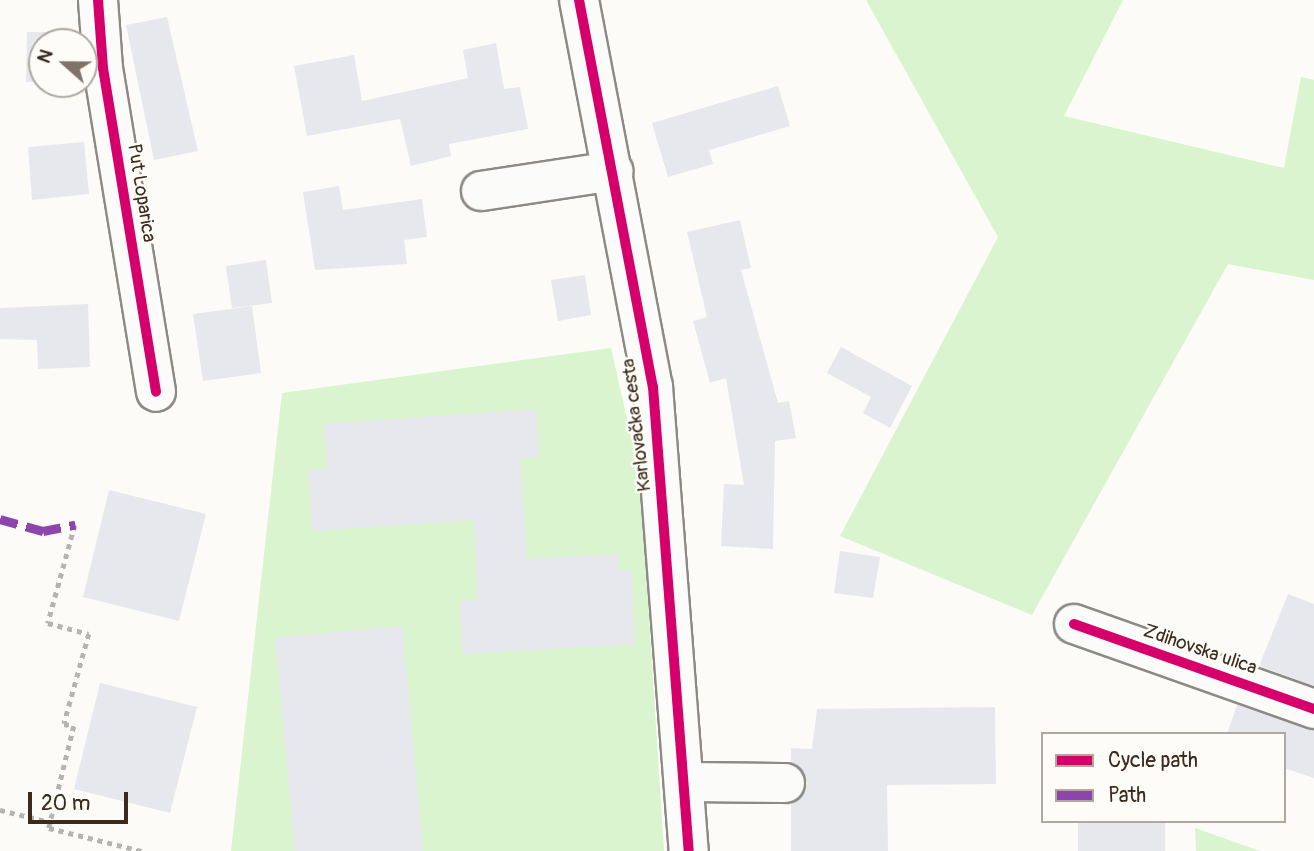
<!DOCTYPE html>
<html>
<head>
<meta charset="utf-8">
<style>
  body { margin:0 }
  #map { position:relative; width:1314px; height:851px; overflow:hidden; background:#fcfbf8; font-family:Pangolin,sans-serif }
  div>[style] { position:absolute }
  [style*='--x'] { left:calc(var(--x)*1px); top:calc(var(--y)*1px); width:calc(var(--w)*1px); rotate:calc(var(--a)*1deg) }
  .green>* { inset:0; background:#d9f4cf }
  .building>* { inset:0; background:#e6e8ee }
  .path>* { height:4.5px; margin-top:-2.25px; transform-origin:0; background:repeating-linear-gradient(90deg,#b6b4b1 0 5px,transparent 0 10px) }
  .roads { filter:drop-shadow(2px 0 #8d8985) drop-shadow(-2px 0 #8d8985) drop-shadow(0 2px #8d8985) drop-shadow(0 -2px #8d8985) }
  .minor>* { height:38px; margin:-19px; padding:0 19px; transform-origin:19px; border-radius:19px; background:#fbfbf9 }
  .quiet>* { height:9px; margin-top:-4.5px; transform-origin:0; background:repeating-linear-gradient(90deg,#8e44ad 0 18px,transparent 0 27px) }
  .cycleway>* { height:10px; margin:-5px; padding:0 5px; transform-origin:5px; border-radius:5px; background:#d6006c }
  span { translate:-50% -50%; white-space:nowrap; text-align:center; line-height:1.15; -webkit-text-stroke:5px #fdfcf7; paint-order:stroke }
  .street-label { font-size:19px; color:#3b2a1e }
  .legend { position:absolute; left:1041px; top:732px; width:245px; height:91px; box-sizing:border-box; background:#fdfcf7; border:2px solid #afa8a0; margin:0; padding:9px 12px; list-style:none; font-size:21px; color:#3b2a1e }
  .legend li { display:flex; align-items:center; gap:14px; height:35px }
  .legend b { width:35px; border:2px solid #afa8a0 }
  .north { position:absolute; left:28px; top:28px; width:70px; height:70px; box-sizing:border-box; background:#fdfcf7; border:2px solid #afa8a0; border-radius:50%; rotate:291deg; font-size:19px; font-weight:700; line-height:28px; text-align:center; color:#3b2a1e }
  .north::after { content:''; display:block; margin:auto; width:24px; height:32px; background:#7f736a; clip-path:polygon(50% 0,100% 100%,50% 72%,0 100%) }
  .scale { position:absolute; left:28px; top:792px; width:100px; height:32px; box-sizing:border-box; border:4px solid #3b2a1e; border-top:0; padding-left:9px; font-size:21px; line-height:24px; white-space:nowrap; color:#3b2a1e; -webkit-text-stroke:5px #fdfcf7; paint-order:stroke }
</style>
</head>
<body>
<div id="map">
  <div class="green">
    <i style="clip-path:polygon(866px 0,1123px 0,1064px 116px,1284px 168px,1301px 77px,1314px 80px,1314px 280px,1228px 264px,1032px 615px,840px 536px,998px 237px)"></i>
    <i style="clip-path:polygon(611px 348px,640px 476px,664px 851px,231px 851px,282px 393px)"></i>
    <i style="clip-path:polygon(1195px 828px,1260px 851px,1196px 851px)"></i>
  </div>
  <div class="building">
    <i style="clip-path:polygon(167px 17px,198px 151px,154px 160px,126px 25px)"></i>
    <i style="clip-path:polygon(27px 32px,78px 32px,79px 42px,42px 42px,42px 82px,26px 82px)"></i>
    <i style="clip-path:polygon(496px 43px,504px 89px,520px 87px,528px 129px,449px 144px,451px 156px,411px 166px,400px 119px,307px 136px,294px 66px,354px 55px,362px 101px,468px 78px,463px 50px)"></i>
    <i style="clip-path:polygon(778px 86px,790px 126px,709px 150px,713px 164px,668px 177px,652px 123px)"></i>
    <i style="clip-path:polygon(84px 142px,89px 194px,32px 200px,28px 147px)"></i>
    <i style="clip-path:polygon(339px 186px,343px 210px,422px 199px,427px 237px,404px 240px,407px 264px,315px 270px,303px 192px)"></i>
    <i style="clip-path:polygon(740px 220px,751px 268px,741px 270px,778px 403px,789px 401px,796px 438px,775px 441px,773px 549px,721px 546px,724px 484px,744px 485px,726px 378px,710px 383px,693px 321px,707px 317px,687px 232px)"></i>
    <i style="clip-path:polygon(266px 260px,272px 303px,232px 308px,226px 266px)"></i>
    <i style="clip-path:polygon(585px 275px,591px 315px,558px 321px,551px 280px)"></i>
    <i style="clip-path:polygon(88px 304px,90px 367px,38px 369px,37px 340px,0 339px,0 308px)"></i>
    <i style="clip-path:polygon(252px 306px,261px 373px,203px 381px,193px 314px)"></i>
    <i style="clip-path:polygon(841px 347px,912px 386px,890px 428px,863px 413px,871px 397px,827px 373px)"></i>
    <i style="clip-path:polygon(536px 409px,539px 457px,520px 458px,527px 559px,618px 554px,619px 570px,631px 570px,635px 644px,462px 654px,460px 601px,478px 600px,474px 520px,312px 531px,308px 470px,327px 469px,324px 424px)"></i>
    <i style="clip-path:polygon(109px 490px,206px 514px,179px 621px,83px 597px)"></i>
    <i style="clip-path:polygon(840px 551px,880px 557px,873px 598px,834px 593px)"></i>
    <i style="clip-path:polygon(1288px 594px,1314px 604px,1314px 686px,1259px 666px)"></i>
    <i style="clip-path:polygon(402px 626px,423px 851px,295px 851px,275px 638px)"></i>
    <i style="clip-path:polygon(100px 683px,197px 707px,170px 813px,74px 789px)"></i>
    <i style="clip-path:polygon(1237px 705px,1314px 730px,1314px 778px,1284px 768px,1284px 734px,1227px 734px)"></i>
    <i style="clip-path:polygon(995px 707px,996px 784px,887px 785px,888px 851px,791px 851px,791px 803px,807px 783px,791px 763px,791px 748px,812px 749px,817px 709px)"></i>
    <i style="clip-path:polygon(1078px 821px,1165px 821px,1165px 851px,1078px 851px)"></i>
  </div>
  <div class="path">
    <i style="--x:75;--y:525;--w:102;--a:105.4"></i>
    <i style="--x:48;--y:623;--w:42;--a:15"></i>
    <i style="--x:89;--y:634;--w:93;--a:105.5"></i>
    <i style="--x:64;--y:724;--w:10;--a:11"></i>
    <i style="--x:74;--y:726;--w:105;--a:103.8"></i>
    <i style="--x:49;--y:828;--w:96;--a:13.9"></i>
    <i style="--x:0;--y:810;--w:51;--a:13.5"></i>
  </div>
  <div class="roads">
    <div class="minor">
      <i style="--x:98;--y:0;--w:68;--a:85.8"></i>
      <i style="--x:103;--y:68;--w:328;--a:80.7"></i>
      <i style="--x:579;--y:0;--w:394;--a:79.2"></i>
      <i style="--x:653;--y:387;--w:465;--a:85.6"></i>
      <i style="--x:481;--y:191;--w:134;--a:-8.6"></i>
      <i style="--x:1074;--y:624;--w:255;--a:19.5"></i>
      <i style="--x:685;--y:782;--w:100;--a:0.6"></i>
    </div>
  </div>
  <div class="quiet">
    <i style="--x:0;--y:519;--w:45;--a:15.6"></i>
    <i style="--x:43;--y:531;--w:33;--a:-11"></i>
  </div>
  <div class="cycleway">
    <i style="--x:98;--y:0;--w:68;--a:85.8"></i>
    <i style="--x:103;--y:68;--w:328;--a:80.7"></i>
    <i style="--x:579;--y:0;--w:394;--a:79.2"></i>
    <i style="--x:653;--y:387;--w:465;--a:85.6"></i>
    <i style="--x:1074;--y:624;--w:255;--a:19.5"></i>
  </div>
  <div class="street-label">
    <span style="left:141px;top:193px;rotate:81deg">Put Loparica</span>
    <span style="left:637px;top:425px;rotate:-97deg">Karlovačka cesta</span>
    <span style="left:1200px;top:650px;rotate:19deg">Zdihovska ulica</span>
  </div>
  <ul class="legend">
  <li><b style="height:9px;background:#d6006c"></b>Cycle path</li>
  <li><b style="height:9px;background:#8e44ad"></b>Path</li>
  </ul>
  <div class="north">N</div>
  <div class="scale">20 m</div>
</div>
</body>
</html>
